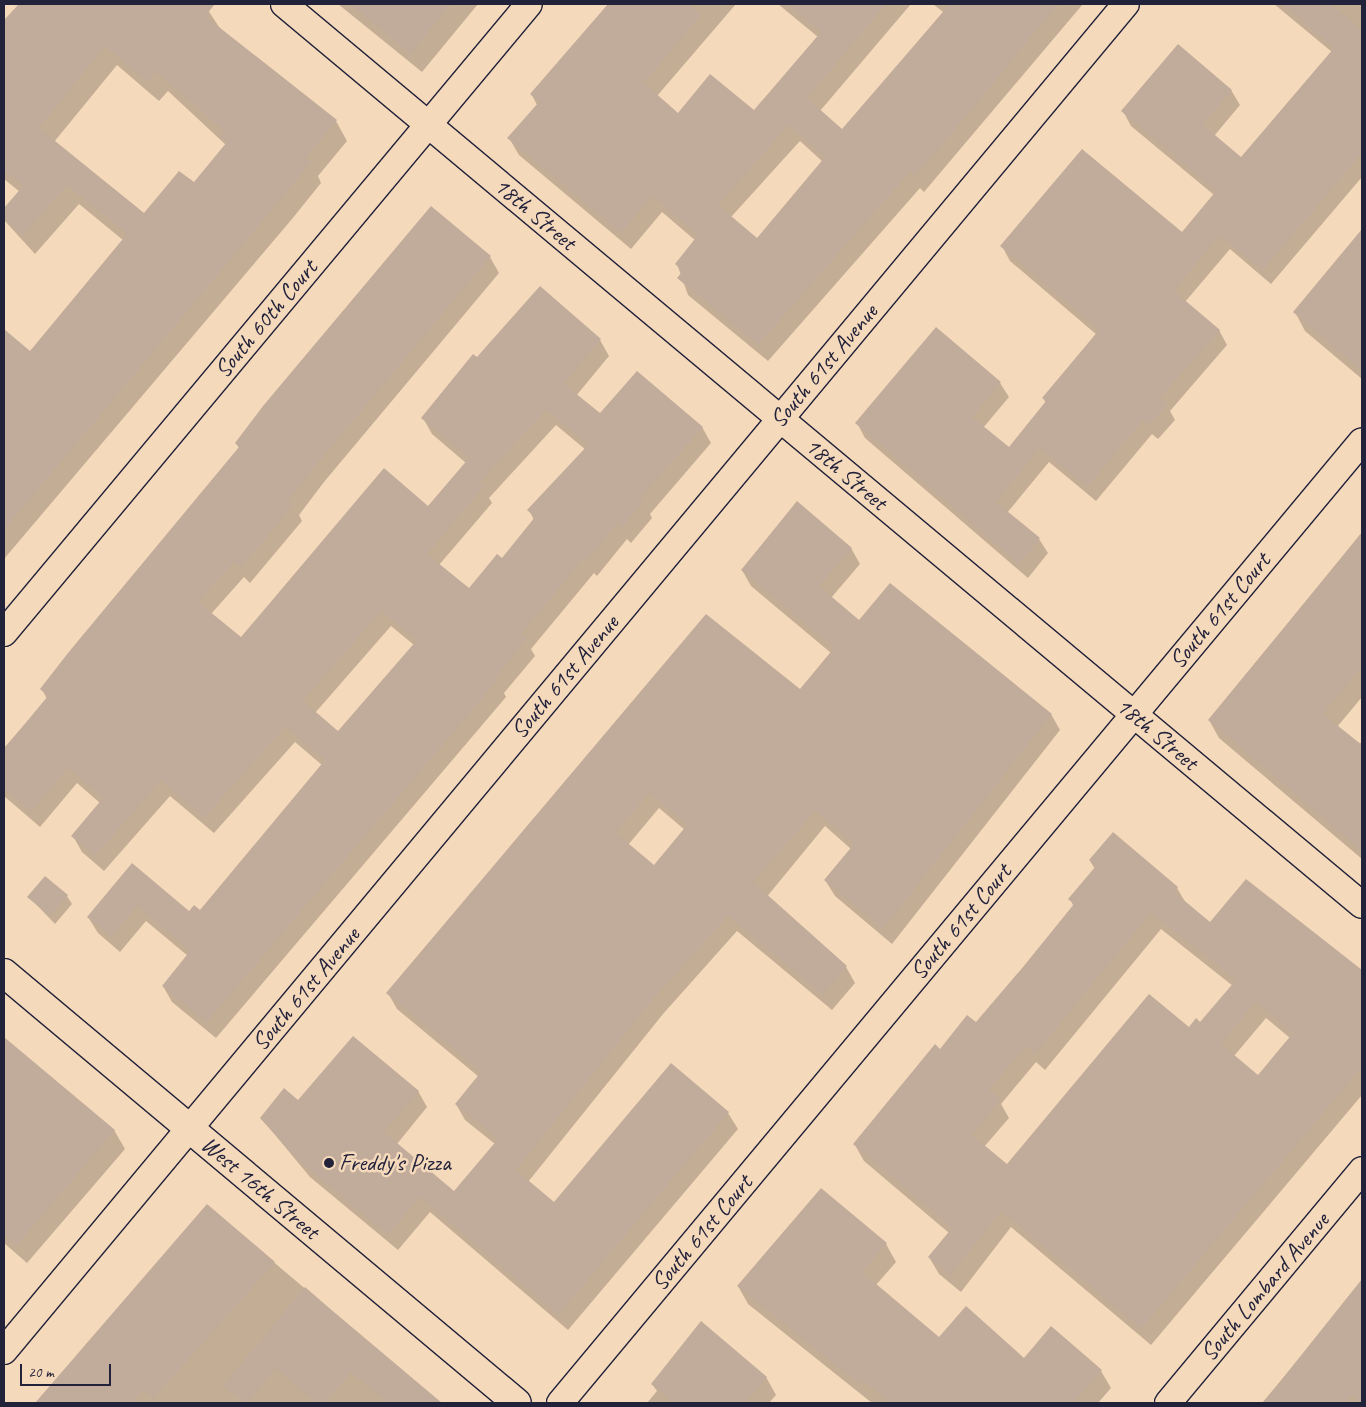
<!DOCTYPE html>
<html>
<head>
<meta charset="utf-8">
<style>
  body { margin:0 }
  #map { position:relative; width:1366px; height:1407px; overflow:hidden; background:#f5d9bb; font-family:Caveat,sans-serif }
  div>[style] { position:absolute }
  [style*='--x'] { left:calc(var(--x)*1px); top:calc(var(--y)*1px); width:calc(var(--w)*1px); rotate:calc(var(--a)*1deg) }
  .shadow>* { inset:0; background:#0003 }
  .building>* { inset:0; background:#c1ab9b }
  .roads { filter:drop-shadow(1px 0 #22223b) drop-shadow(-1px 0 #22223b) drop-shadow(0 1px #22223b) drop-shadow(0 -1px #22223b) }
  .street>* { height:26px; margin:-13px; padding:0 13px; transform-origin:13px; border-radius:13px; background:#f5d9bb }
  .secondary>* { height:28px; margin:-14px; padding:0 14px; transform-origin:14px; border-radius:14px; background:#f5d9bb }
  .dots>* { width:14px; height:14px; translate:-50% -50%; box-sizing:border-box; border:2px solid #f5d9bb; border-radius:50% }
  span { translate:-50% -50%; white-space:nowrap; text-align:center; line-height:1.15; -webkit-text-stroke:5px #f5d9bb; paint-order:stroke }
  .street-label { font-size:24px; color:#22223b }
  .poi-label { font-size:24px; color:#22223b }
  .left { translate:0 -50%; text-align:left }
  .frame { position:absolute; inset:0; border:5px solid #22223b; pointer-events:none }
  .scale { position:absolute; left:20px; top:1364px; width:91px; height:22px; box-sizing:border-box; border:2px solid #22223b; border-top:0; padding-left:6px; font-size:15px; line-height:18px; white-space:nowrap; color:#22223b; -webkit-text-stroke:4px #f5d9bb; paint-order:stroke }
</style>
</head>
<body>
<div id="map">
  <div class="shadow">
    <i style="clip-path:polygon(evenodd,19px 4px,204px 4px,221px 30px,336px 121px,347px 141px,318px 176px,321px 183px,292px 219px,4px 559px,4px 331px,30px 353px,123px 240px,79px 204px,35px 254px,4px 220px,4px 210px,20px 192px,4px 179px,4px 20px,19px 4px,117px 65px,159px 101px,168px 91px,226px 145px,194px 184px,144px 214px,54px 142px,117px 65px)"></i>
    <i style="clip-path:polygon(338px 4px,478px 4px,422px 72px)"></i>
    <i style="clip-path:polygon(evenodd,614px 4px,736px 4px,657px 96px,678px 114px,755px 112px,818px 37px,778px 4px,911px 4px,820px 111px,842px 131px,943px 12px,933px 4px,1083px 4px,924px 192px,920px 188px,768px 361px,688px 295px,677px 264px,696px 241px,662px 212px,631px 249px,519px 155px,509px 138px,537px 105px,532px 95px,614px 4px,800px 141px,823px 162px,757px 239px,731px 217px,800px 141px)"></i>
    <i style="clip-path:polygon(1274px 4px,1362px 4px,1362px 177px,1271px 284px,1230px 249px,1185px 302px,1219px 330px,1227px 345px,1170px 411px,1175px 420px,1158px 439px,1152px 434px,1096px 501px,1049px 462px,1007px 513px,1039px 539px,1048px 553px,1028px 578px,865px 438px,857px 423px,1000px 383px,1009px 397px,983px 428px,1009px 449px,1046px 403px,1043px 398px,1097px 335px,1010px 261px,1002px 246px,1182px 234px,1214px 195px,1131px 126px,1123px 111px,1231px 90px,1240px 105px,1214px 136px,1242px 159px,1332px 52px)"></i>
    <i style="clip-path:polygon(1362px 231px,1362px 379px,1305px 331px,1295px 312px)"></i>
    <i style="clip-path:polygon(evenodd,490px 257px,499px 273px,324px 482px,299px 515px,302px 521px,250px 583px,244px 577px,211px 614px,241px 638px,428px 507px,466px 463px,432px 434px,423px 418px,477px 358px,600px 340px,609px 356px,576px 396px,600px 415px,702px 427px,711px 443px,650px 514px,652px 518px,631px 543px,627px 539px,597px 576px,594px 573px,531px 649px,535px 656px,504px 693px,506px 697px,216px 1038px,172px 1002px,163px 986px,188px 956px,146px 921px,120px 952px,98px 933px,88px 917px,132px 865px,189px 913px,200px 912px,322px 765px,295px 742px,214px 833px,170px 796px,104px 871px,82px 852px,73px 836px,100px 803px,77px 783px,40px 827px,4px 796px,4px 748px,47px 699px,42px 689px,239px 448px,236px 443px,490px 257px,556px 425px,586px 450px,529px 510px,534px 520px,502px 560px,469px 590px,439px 565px,492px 503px,489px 498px,556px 425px,490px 257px,391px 626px,414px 645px,339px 733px,315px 713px,391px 626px)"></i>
    <i style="clip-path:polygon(1362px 532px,1362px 697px,1337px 727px,1359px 745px,1362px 741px,1362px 859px,1219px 738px,1209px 720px)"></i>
    <i style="clip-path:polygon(evenodd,851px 548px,860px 564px,831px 598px,859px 622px,1051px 714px,1060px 730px,892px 944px,835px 896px,825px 880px,851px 849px,825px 826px,765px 899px,846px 967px,855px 983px,832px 1010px,737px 931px,663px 1014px,528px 1182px,554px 1204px,671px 1065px,728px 1113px,738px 1129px,568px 1330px,430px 1212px,398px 1250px,310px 1177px,261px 1118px,298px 1102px,418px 1091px,427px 1107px,397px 1144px,454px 1192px,495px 1144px,465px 1120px,456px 1104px,479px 1077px,397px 1009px,388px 993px,706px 616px,800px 691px,831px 653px,751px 586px,742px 570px,851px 548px,659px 808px,685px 830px,654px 867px,628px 845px,659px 808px)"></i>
    <i style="clip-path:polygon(evenodd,1090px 861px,1177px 888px,1187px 905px,1210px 924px,1246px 881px,1362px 973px,1362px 1095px,1151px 1345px,1011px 1227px,961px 1292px,939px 1274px,929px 1257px,949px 1233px,864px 1161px,855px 1145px,940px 1051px,976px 1024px,1074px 907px,1070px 899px,1095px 869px,1090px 861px,1161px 929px,1233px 986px,1201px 1024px,1007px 1166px,984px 1147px,1009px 1118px,1001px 1104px,1036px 1062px,1045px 1070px,1161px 929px,1090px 861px,1266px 1018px,1290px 1038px,1258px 1076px,1234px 1056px,1266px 1018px)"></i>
    <i style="clip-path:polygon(67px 896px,72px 904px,55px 924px,30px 898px)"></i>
    <i style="clip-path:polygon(4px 1042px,114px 1130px,125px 1149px,27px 1263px,4px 1243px,4px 1136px,26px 1108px,4px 1092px)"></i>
    <i style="clip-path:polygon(207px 1206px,441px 1403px,37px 1403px)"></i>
    <i style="clip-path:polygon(886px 1244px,896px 1262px,876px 1285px,940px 1339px,1024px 1360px,1101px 1371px,1111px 1388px,1098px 1403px,872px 1403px,748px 1304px,738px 1286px)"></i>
    <i style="clip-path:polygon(1362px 1284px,1362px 1403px,1262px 1403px)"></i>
    <i style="clip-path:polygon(766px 1377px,776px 1395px,769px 1403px,647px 1403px,657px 1391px,652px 1384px)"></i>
  </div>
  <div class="building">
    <i style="clip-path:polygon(evenodd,19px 4px,215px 4px,205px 16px,337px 120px,306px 158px,311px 162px,281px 199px,4px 530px,4px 329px,30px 351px,127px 234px,67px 185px,23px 235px,4px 218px,4px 208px,23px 186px,4px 170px,4px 22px,19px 4px,105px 46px,147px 82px,156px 72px,224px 131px,219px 136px,227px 142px,194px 182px,179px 171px,144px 213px,39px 128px,105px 46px)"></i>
    <i style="clip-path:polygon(350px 4px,451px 4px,411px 54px)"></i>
    <i style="clip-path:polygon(evenodd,608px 4px,688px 4px,701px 15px,644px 83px,678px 113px,710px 74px,754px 110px,821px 32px,787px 4px,886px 4px,807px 98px,842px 129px,950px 4px,1058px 4px,945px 142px,914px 176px,910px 172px,758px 345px,677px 278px,683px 271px,675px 264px,698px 235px,652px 196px,621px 233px,507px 138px,539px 102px,530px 94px,608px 4px,789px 125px,825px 157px,757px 238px,718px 205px,789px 125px)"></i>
    <i style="clip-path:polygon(1282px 4px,1330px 4px,1362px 30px,1362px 153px,1263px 270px,1219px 236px,1174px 291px,1220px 330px,1160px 398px,1167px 404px,1149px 425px,1143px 420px,1087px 487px,1040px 448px,996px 502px,1040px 538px,1019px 564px,855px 423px,936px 327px,1001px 382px,972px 417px,1009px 447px,1046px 401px,1042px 398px,1099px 330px,1000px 246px,1082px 149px,1182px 232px,1216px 191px,1121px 111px,1178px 44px,1232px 90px,1203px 125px,1241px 157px,1334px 48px)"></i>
    <i style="clip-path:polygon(evenodd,431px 206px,491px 256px,315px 466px,289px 500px,294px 504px,241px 568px,234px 562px,198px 602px,241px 637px,384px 468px,428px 506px,469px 458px,421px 418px,473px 354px,477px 357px,540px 286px,601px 339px,564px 384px,600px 413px,637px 371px,703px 427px,640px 498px,644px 501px,622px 528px,617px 524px,587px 560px,584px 558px,521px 634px,527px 639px,495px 678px,498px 680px,206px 1023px,162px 986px,190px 951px,137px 906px,111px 937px,87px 917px,132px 863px,189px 911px,194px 905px,200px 910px,325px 760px,285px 727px,204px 818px,161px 781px,95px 856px,71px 836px,103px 798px,68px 768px,31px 812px,4px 789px,4px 749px,48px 696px,40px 689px,68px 653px,239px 447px,235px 443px,263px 406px,431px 206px,546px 410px,588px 445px,527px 510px,535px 517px,502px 558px,497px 554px,469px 588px,427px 554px,484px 486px,479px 483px,546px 410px,431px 206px,381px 611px,417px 640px,338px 731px,303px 701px,381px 611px)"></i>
    <i style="clip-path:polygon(1362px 229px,1362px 371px,1293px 312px)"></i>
    <i style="clip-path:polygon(evenodd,797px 501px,852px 548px,819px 586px,859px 620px,890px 583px,1052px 714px,883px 929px,824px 880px,854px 844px,815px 811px,753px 882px,847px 966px,823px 995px,728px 916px,654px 998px,516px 1170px,554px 1202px,671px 1063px,729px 1112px,558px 1315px,420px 1197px,388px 1235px,299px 1161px,260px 1118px,284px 1088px,298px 1100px,353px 1036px,419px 1091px,384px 1132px,454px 1191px,498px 1139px,455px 1104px,481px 1072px,386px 993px,706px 614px,800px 689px,834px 648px,741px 570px,797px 501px,649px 793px,687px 825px,654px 865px,616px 833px,649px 793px)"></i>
    <i style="clip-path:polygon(1362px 533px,1362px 666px,1323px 714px,1362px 745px,1362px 851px,1208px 720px)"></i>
    <i style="clip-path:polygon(evenodd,1113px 832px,1178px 887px,1174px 892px,1210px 922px,1246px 879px,1362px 970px,1362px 1067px,1141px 1329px,1001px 1211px,950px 1276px,928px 1257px,952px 1228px,853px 1144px,935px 1044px,940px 1049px,967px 1015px,976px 1022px,1023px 967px,1074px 904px,1068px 899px,1096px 866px,1089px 860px,1113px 832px,1151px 913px,1236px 980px,1200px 1022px,1196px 1018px,1189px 1027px,1149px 994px,1007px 1164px,972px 1135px,1001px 1100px,989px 1090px,1026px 1046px,1035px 1054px,1151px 913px,1113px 832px,1256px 1002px,1293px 1033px,1258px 1075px,1221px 1044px,1256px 1002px)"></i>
    <i style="clip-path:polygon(45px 876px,68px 895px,50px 916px,27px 897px)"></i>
    <i style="clip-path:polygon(4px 1037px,115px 1130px,16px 1246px,4px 1235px)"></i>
    <i style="clip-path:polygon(821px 1188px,887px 1243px,862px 1272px,939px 1337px,966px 1306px,1024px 1358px,1051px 1326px,1102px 1370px,1073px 1403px,891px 1403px,863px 1380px,859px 1384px,737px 1286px)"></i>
    <i style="clip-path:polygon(207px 1204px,275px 1262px,153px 1399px,143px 1391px,132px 1403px,35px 1403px)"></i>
    <i style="clip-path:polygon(1362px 1279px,1362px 1403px,1352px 1395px,1345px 1403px,1263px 1403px)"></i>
    <i style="clip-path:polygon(305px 1287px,328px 1307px,442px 1403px,389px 1403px,351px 1372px,325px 1403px,317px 1403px,276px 1369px,247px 1403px,223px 1386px)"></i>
    <i style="clip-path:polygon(701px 1321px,767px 1377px,745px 1403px,674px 1403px,651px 1384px)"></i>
  </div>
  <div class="roads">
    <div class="street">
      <i style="--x:284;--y:4;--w:1405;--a:39.89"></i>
      <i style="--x:4;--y:633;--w:819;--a:-50.15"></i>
      <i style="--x:4;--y:1351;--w:1753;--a:-50.21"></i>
      <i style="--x:560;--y:1403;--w:1252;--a:-50.18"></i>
      <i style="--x:1168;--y:1403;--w:303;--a:-50.2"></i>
    </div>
    <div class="secondary">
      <i style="--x:4;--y:973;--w:669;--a:39.97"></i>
    </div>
  </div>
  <div class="dots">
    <i style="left:329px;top:1163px;background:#22223b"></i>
  </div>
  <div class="street-label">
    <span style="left:535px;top:214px;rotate:40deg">18th Street</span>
    <span style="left:266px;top:319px;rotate:-50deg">South 60th Court</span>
    <span style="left:824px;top:366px;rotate:-50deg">South 61st Avenue</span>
    <span style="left:846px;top:474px;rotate:40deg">18th Street</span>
    <span style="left:1220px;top:611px;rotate:-50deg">South 61st Court</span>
    <span style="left:565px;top:677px;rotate:-50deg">South 61st Avenue</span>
    <span style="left:1157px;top:734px;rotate:40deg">18th Street</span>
    <span style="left:961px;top:922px;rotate:-50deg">South 61st Court</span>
    <span style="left:306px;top:989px;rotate:-50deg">South 61st Avenue</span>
    <span style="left:260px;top:1188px;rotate:40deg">West 16th Street</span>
    <span style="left:702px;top:1233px;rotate:-50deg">South 61st Court</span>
    <span style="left:1265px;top:1287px;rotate:-50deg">South Lombard Avenue</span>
  </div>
  <div class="poi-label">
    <span class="left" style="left:339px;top:1163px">Freddy's Pizza</span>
  </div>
  <div class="frame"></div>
  <div class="scale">20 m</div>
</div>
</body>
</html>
